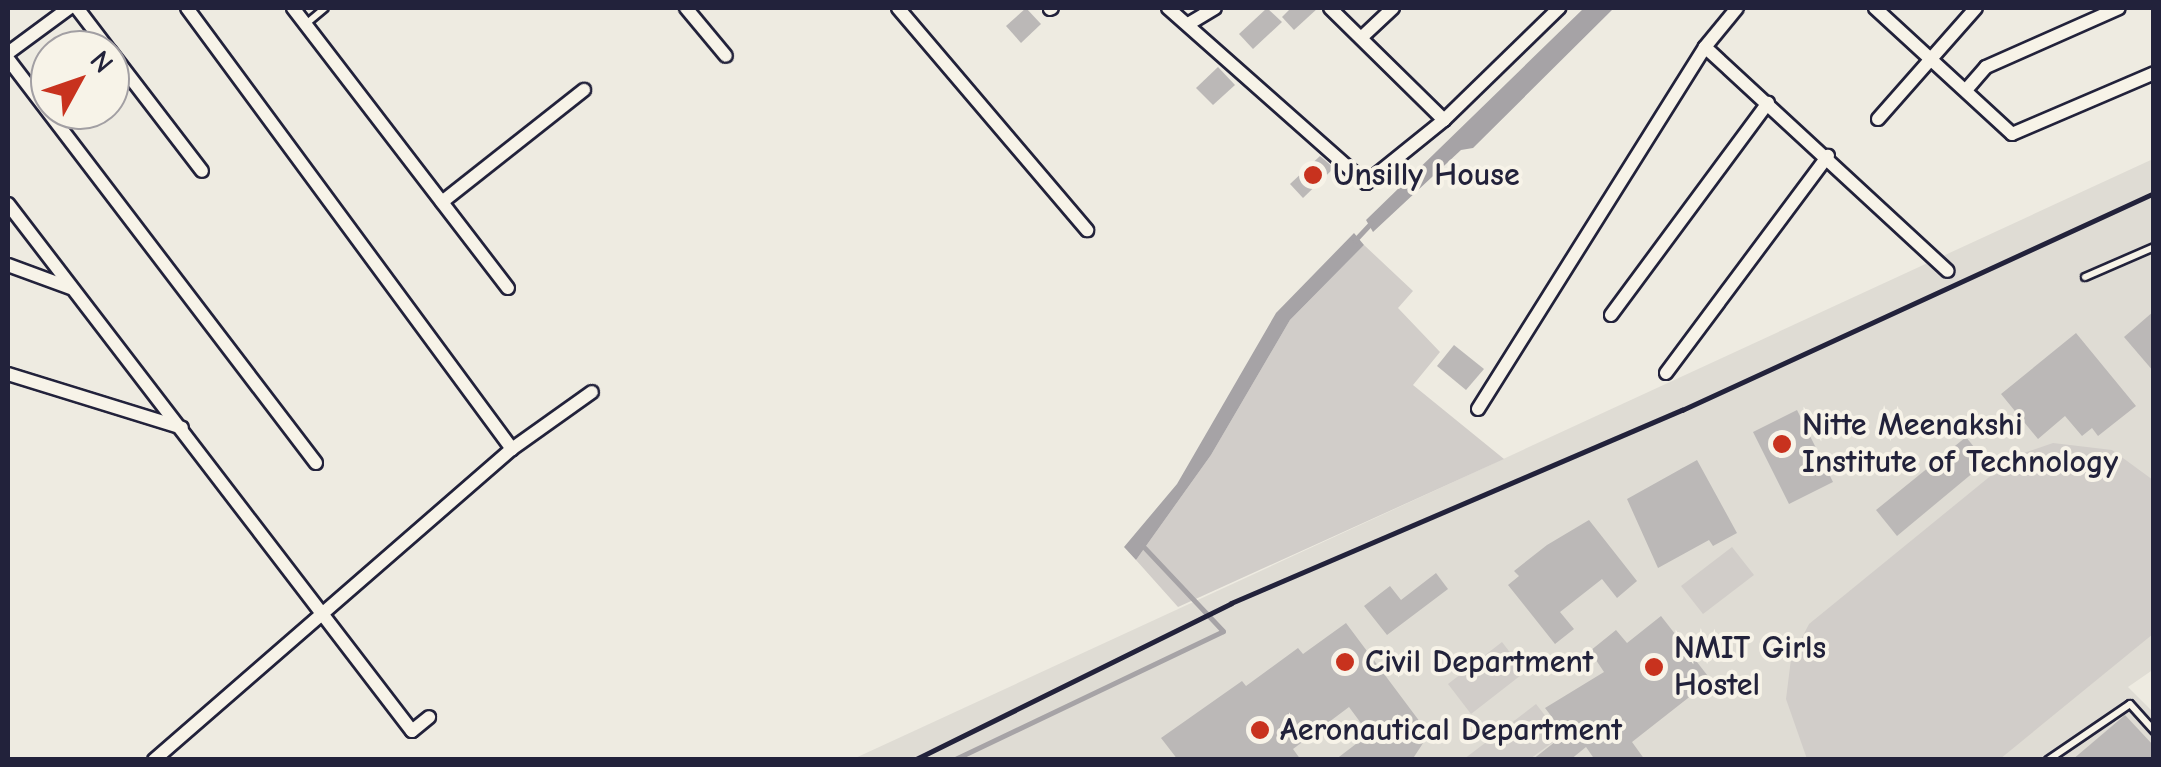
<!DOCTYPE html>
<html>
<head>
<meta charset="utf-8">
<style>
  body { margin:0 }
  #map { position:relative; width:2161px; height:767px; overflow:hidden; background:#eeebe1; font-family:"Comic Neue",sans-serif }
  div>[style] { position:absolute }
  [style*='--x'] { left:calc(var(--x)*1px); top:calc(var(--y)*1px); width:calc(var(--w)*1px); rotate:calc(var(--a)*1deg) }
  .built>* { inset:0; background:#dfdcd4 }
  .green>* { inset:0; background:#d1cdc9 }
  .water>* { inset:0; background:#a6a3a6 }
  .stream>* { height:5px; margin:-2.5px; padding:0 2.5px; transform-origin:2.5px; border-radius:2.5px; background:#a6a3a6 }
  .building>* { inset:0; background:#bbb8b7 }
  .roads { filter:drop-shadow(2px 0 #22223b) drop-shadow(-2px 0 #22223b) drop-shadow(0 2px #22223b) drop-shadow(0 -2px #22223b) }
  .service>* { height:6px; margin:-3px; padding:0 3px; transform-origin:3px; border-radius:3px; background:#f7f3e8 }
  .minor>* { height:12px; margin:-6px; padding:0 6px; transform-origin:6px; border-radius:6px; background:#f7f3e8 }
  .rail>* { height:5px; margin:-2.5px; padding:0 2.5px; transform-origin:2.5px; border-radius:2.5px; background:#22223b }
  .dots>* { width:28px; height:28px; translate:-50% -50%; box-sizing:border-box; border:5px solid #f7f3e8; border-radius:50% }
  span { translate:-50% -50%; white-space:nowrap; text-align:center; line-height:1.15; -webkit-text-stroke:8px #f7f3e8; paint-order:stroke }
  .poi-label { font-size:32px; color:#22223b; font-weight:700 }
  .left { translate:0 -50%; text-align:left }
  .frame { position:absolute; inset:0; border:10px solid #22223b; pointer-events:none }
  .north { position:absolute; left:30px; top:30px; width:100px; height:100px; box-sizing:border-box; background:#f7f3e8; border:2px solid #a29fa3; border-radius:50%; rotate:50deg; font-size:28px; font-weight:700; line-height:40px; text-align:center; color:#22223b }
  .north::after { content:''; display:block; margin:auto; width:35px; height:45px; background:#c8321e; clip-path:polygon(50% 0,100% 100%,50% 72%,0 100%) }
</style>
</head>
<body>
<div id="map">
  <div class="built">
    <i style="clip-path:polygon(2153px 159px,2154px 669px,2128px 687px,2153px 712px,2153px 759px,851px 760px)"></i>
  </div>
  <div class="green">
    <i style="clip-path:polygon(1364px 245px,1413px 291px,1398px 308px,1440px 352px,1413px 385px,1504px 459px,1178px 607px,1136px 560px,1211px 455px,1290px 320px)"></i>
    <i style="clip-path:polygon(2053px 443px,2112px 450px,2153px 480px,2153px 634px,2000px 759px,1807px 759px,1786px 699px,1791px 659px,1809px 624px,2015px 456px)"></i>
    <i style="clip-path:polygon(1732px 547px,1754px 575px,1703px 614px,1681px 586px)"></i>
    <i style="clip-path:polygon(1502px 642px,1525px 672px,1471px 714px,1448px 684px)"></i>
    <i style="clip-path:polygon(1536px 704px,1561px 736px,1530px 759px,1464px 759px)"></i>
  </div>
  <div class="water">
    <i style="clip-path:polygon(1584px 8px,1614px 8px,1473px 148px,1461px 150px,1373px 232px,1366px 220px)"></i>
    <i style="clip-path:polygon(1354px 233px,1364px 245px,1290px 320px,1211px 455px,1136px 560px,1124px 547px,1177px 484px,1276px 313px)"></i>
  </div>
  <div class="stream">
    <i style="--x:1355;--y:240;--w:23;--a:-47"></i>
    <i style="--x:953;--y:760;--w:299;--a:-25.5"></i>
    <i style="--x:1223;--y:631;--w:117;--a:-133.3"></i>
  </div>
  <div class="building">
    <i style="clip-path:polygon(1026px 8px,1041px 24px,1021px 43px,1006px 26px)"></i>
    <i style="clip-path:polygon(1267px 8px,1282px 22px,1253px 49px,1239px 34px)"></i>
    <i style="clip-path:polygon(1291px 8px,1318px 8px,1294px 30px,1282px 17px)"></i>
    <i style="clip-path:polygon(1218px 67px,1235px 85px,1213px 105px,1196px 88px)"></i>
    <i style="clip-path:polygon(1320px 156px,1334px 168px,1303px 198px,1290px 184px)"></i>
    <i style="clip-path:polygon(2154px 311px,2154px 372px,2124px 337px)"></i>
    <i style="clip-path:polygon(2076px 333px,2136px 406px,2098px 436px,2092px 428px,2082px 436px,2065px 416px,2038px 439px,2001px 394px)"></i>
    <i style="clip-path:polygon(1454px 345px,1484px 369px,1466px 390px,1437px 366px)"></i>
    <i style="clip-path:polygon(1797px 410px,1833px 482px,1789px 504px,1753px 432px)"></i>
    <i style="clip-path:polygon(1966px 437px,1986px 462px,1897px 536px,1876px 510px)"></i>
    <i style="clip-path:polygon(1697px 460px,1737px 533px,1713px 546px,1709px 540px,1658px 568px,1627px 499px)"></i>
    <i style="clip-path:polygon(1589px 520px,1637px 581px,1617px 598px,1602px 579px,1560px 612px,1574px 629px,1555px 644px,1508px 585px,1519px 576px,1514px 571px,1547px 545px)"></i>
    <i style="clip-path:polygon(1436px 573px,1448px 589px,1387px 635px,1364px 606px,1390px 586px,1401px 600px)"></i>
    <i style="clip-path:polygon(1661px 616px,1711px 680px,1632px 742px,1645px 760px,1595px 760px,1586px 747px,1570px 760px,1532px 760px,1565px 734px,1545px 708px,1604px 672px,1590px 651px,1616px 630px,1627px 643px)"></i>
    <i style="clip-path:polygon(1346px 623px,1429px 734px,1412px 760px,1335px 760px,1369px 734px,1349px 707px,1293px 749px,1301px 760px,1178px 760px,1161px 738px,1242px 681px,1246px 686px,1298px 648px,1303px 654px)"></i>
    <i style="clip-path:polygon(2125px 715px,2154px 746px,2154px 760px,2072px 760px)"></i>
  </div>
  <div class="roads">
    <div class="service">
      <i style="--x:307;--y:23;--w:23;--a:-40"></i>
      <i style="--x:2085;--y:277;--w:75;--a:-23.5"></i>
      <i style="--x:2048;--y:760;--w:99;--a:-34.3"></i>
      <i style="--x:2130;--y:704;--w:36;--a:48"></i>
    </div>
    <div class="minor">
      <i style="--x:77;--y:8;--w:53;--a:52.7"></i>
      <i style="--x:187;--y:8;--w:548;--a:53.61"></i>
      <i style="--x:293;--y:8;--w:353;--a:52.5"></i>
      <i style="--x:686;--y:8;--w:62;--a:50.2"></i>
      <i style="--x:898;--y:8;--w:292;--a:49.6"></i>
      <i style="--x:1168;--y:8;--w:264;--a:41.5"></i>
      <i style="--x:1366;--y:183;--w:100;--a:-38.9"></i>
      <i style="--x:1444;--y:120;--w:161;--a:-44.2"></i>
      <i style="--x:1330;--y:8;--w:160;--a:44.5"></i>
      <i style="--x:1875;--y:8;--w:186;--a:42.6"></i>
      <i style="--x:2012;--y:134;--w:155;--a:-23.2"></i>
      <i style="--x:1050;--y:9;--w:2;--a:-27"></i>
      <i style="--x:1190;--y:23;--w:29;--a:-31"></i>
      <i style="--x:1361;--y:38;--w:44;--a:-43.2"></i>
      <i style="--x:1705;--y:47;--w:330;--a:42.7"></i>
      <i style="--x:110;--y:51;--w:151;--a:52.5"></i>
      <i style="--x:8;--y:53;--w:76;--a:-36.4"></i>
      <i style="--x:8;--y:59;--w:508;--a:52.68"></i>
      <i style="--x:1966;--y:90;--w:30;--a:-49"></i>
      <i style="--x:1986;--y:67;--w:145;--a:-23.9"></i>
      <i style="--x:1878;--y:119;--w:148;--a:-48.6"></i>
      <i style="--x:442;--y:202;--w:181;--a:-38.3"></i>
      <i style="--x:8;--y:204;--w:664;--a:52.53"></i>
      <i style="--x:412;--y:731;--w:22;--a:-39"></i>
      <i style="--x:8;--y:265;--w:67;--a:20.1"></i>
      <i style="--x:1611;--y:315;--w:264;--a:-53.5"></i>
      <i style="--x:1666;--y:373;--w:271;--a:-53.3"></i>
      <i style="--x:8;--y:374;--w:182;--a:17.2"></i>
      <i style="--x:1478;--y:409;--w:427;--a:-57.9"></i>
      <i style="--x:1705;--y:47;--w:50;--a:-50.6"></i>
      <i style="--x:154;--y:760;--w:474;--a:-41"></i>
      <i style="--x:512;--y:449;--w:98;--a:-35.5"></i>
    </div>
  </div>
  <div class="rail">
    <i style="--x:914;--y:760;--w:354;--a:-26.3"></i>
    <i style="--x:1231;--y:603;--w:491;--a:-23.2"></i>
    <i style="--x:1682;--y:410;--w:519;--a:-24.69"></i>
  </div>
  <div class="dots">
    <i style="left:1313px;top:175px;background:#c8321e"></i>
    <i style="left:1782px;top:444px;background:#c8321e"></i>
    <i style="left:1345px;top:662px;background:#c8321e"></i>
    <i style="left:1654px;top:667px;background:#c8321e"></i>
    <i style="left:1260px;top:730px;background:#c8321e"></i>
  </div>
  <div class="poi-label">
    <span class="left" style="left:1333px;top:175px">Unsilly House</span>
    <span class="left" style="left:1802px;top:444px">Nitte Meenakshi<br>Institute of Technology</span>
    <span class="left" style="left:1674px;top:667px">NMIT Girls<br>Hostel</span>
    <span class="left" style="left:1365px;top:662px">Civil Department</span>
    <span class="left" style="left:1280px;top:730px">Aeronautical Department</span>
  </div>
  <div class="frame"></div>
  <div class="north">N</div>
</div>
</body>
</html>
